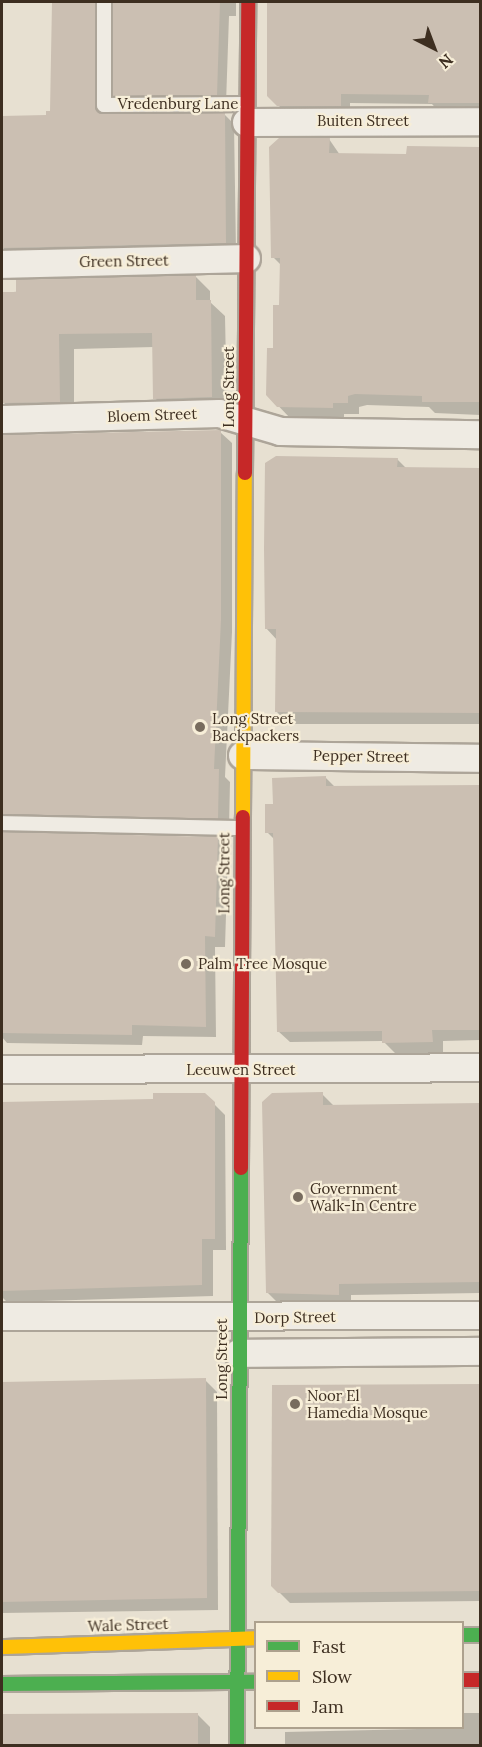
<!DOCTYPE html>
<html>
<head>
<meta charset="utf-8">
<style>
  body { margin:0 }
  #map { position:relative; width:482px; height:1747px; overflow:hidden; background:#e7e0d1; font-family:Lora,serif }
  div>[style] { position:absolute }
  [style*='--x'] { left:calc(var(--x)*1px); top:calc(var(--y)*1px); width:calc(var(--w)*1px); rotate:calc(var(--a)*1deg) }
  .shadow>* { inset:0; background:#0003 }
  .building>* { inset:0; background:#cbbfb2 }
  .roads { filter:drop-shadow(2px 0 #ada599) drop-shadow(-2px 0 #ada599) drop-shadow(0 2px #ada599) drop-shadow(0 -2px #ada599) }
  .lane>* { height:14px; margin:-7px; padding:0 7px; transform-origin:7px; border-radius:7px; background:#efebe3 }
  .street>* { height:27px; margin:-13.5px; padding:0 13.5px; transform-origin:13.5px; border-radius:13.5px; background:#efebe3 }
  .fast>* { height:14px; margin:-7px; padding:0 7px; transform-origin:7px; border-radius:7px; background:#4caf50 }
  .slow>* { height:14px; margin:-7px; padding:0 7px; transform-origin:7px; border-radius:7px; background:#ffc107 }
  .jam>* { height:14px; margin:-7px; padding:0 7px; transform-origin:7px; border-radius:7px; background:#c62828 }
  .dots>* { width:16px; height:16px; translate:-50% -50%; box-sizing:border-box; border:3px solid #f7eed8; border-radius:50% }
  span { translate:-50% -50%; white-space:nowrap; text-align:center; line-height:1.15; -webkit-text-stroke:4.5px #f7eed8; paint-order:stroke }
  .street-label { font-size:15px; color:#3d2e20 }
  .poi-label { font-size:15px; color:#3d2e20 }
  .left { translate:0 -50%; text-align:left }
  .frame { position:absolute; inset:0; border:3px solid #3d2e20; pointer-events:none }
  .legend { position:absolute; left:254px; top:1621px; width:210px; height:108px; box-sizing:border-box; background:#f7eed8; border:2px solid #ada18e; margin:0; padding:8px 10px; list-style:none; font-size:18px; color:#3d2e20 }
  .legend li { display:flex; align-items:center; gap:12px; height:30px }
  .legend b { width:30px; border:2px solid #ada18e }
  .north { position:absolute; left:404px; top:18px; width:60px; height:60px; -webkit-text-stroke:4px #f7eed8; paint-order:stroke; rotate:138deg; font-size:16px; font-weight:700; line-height:24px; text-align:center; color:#3d2e20 }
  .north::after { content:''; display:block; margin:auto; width:21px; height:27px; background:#3d2e20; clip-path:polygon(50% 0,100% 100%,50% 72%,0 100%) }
</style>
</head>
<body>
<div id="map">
  <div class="shadow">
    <i style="clip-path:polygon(53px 2px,114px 2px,104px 12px,104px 114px,225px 115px,234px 124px,236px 252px,13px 257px,3px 248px,2px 117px,47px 117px,51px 113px)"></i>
    <i style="clip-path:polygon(114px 2px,236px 2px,236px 16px,229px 16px,226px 104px,124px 105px,114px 95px)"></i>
    <i style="clip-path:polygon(269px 2px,480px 2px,480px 112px,439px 112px,432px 104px,350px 103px,350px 115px,288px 115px,269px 96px)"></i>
    <i style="clip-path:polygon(329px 139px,340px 155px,408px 155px,408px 148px,480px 148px,480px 415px,435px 413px,429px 407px,367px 405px,359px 407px,359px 414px,344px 414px,344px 418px,290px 418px,268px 395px,280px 307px,281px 265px,273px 257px,270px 148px)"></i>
    <i style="clip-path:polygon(195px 276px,210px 291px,210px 302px,225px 316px,227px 412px,170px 413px,155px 398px,154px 347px,74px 349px,74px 416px,20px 418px,4px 403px,2px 293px)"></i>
    <i style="clip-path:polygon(220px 432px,232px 443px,232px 632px,225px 777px,230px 782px,229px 829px,2px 817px,2px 436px)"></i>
    <i style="clip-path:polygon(397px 459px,407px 469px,480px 469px,480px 724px,288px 724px,277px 712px,277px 640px,266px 628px)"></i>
    <i style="clip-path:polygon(325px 777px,336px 788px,480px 787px,480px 1040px,443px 1041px,443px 1053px,395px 1053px,383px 1041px,290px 1042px,278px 1031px,275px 840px,267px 832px,274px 806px)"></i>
    <i style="clip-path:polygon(2px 832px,218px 839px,228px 850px,225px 947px,215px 947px,216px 1037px,143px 1036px,142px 1045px,7px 1043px,2px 1037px)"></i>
    <i style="clip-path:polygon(322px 1094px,334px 1106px,480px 1105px,480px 1293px,351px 1295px,351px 1306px,279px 1304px,267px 1292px)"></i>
    <i style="clip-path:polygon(205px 1095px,225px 1115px,226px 1250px,213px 1250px,213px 1296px,7px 1302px,2px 1297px,2px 1103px,155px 1100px)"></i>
    <i style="clip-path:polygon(205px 1380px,217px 1392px,218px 1610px,2px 1613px,2px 1383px)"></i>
    <i style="clip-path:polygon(480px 1386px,480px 1601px,290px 1603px,273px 1586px,273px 1387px)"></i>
    <i style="clip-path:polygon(462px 1713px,480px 1713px,480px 1746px,285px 1746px,285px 1732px,462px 1728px)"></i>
    <i style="clip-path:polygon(2px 1715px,198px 1715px,210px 1727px,210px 1746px,2px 1746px)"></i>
  </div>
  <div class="building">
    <i style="clip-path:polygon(52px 2px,95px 2px,95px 105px,99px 112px,225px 113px,226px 243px,2px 248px,2px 116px,46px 115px,46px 111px,50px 111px)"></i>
    <i style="clip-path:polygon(113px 2px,220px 2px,217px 95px,113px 96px)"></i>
    <i style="clip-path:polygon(267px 2px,480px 2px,480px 103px,428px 103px,429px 95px,341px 94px,341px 106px,277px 106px,267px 96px)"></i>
    <i style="clip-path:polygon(330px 137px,329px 153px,406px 154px,407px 146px,480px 147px,480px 402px,422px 402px,422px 396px,355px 394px,348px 396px,348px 403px,333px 403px,333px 408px,277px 407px,266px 395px,267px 348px,273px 348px,273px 305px,279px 305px,280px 258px,271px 258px,269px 147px,279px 138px)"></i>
    <i style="clip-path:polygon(196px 275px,196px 300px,211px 300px,212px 397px,153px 399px,152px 333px,59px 334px,60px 402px,3px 403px,2px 292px,16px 292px,16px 279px)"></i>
    <i style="clip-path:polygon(221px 430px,221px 620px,214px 769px,219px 769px,218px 819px,2px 814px,2px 435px)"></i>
    <i style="clip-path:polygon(276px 456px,398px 458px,397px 467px,480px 468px,480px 713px,275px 712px,276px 629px,265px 629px,264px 549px,265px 463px)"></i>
    <i style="clip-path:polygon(326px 776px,326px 786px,480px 785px,480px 1030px,432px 1030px,433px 1042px,382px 1043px,382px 1031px,277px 1032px,273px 833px,265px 833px,265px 804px,273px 804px,272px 778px)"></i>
    <i style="clip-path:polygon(2px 832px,218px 837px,215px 937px,205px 936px,206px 1027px,132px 1025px,132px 1035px,2px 1033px)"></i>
    <i style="clip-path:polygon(323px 1092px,323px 1105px,480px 1103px,480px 1282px,339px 1284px,339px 1295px,266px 1293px,262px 1102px,272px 1093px)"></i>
    <i style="clip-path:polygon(153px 1093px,205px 1093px,215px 1102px,215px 1239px,202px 1239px,202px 1285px,2px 1291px,2px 1102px,153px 1099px)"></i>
    <i style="clip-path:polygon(206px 1378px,207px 1598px,2px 1602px,2px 1382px)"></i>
    <i style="clip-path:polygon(480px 1384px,480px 1591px,278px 1593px,271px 1586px,272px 1385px)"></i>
    <i style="clip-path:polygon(198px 1713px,198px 1746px,2px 1746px,2px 1714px)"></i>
  </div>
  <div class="roads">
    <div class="lane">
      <i style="--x:104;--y:2;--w:103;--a:90"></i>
      <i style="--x:104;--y:105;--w:142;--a:-0.4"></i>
      <i style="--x:2;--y:823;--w:239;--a:1.2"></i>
    </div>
    <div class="street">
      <i style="--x:246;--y:122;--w:234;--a:-0.2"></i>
      <i style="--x:2;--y:264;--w:244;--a:-1.4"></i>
      <i style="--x:2;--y:419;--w:217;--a:-1.6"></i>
      <i style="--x:219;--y:413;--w:64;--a:16.4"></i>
      <i style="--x:280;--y:431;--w:200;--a:0.9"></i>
      <i style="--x:242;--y:755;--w:238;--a:0.7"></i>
      <i style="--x:2;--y:1069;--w:478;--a:-0.2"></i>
      <i style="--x:2;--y:1316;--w:478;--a:-0.1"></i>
      <i style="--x:238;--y:1353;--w:242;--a:-0.5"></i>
    </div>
    <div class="fast">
      <i style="--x:462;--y:1635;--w:18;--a:0"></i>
      <i style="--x:2;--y:1684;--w:253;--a:-0.5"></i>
      <i style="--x:237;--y:1746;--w:578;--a:-89.6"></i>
    </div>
    <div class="slow">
      <i style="--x:243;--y:817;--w:344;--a:-89.7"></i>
      <i style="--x:2;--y:1647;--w:253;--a:-2"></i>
    </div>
    <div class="jam">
      <i style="--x:245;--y:473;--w:471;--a:-89.6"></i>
      <i style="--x:241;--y:1168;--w:351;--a:-89.7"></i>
      <i style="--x:462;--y:1680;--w:18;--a:0"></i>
    </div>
  </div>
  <div class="dots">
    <i style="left:200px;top:727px;background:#786c5e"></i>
    <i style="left:186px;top:964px;background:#786c5e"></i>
    <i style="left:298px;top:1197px;background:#786c5e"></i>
    <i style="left:295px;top:1404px;background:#786c5e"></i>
  </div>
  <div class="street-label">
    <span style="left:178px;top:104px">Vredenburg Lane</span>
    <span style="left:363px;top:121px">Buiten Street</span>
    <span style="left:124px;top:261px;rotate:-1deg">Green Street</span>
    <span style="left:229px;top:387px;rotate:-90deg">Long Street</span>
    <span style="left:152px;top:415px;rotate:-2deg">Bloem Street</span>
    <span style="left:361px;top:756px;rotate:1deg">Pepper Street</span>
    <span style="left:224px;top:873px;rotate:-90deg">Long Street</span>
    <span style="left:241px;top:1070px">Leeuwen Street</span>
    <span style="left:295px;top:1317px;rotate:-1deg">Dorp Street</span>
    <span style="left:222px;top:1359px;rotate:-90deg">Long Street</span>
    <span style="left:128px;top:1625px;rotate:-2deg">Wale Street</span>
  </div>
  <div class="poi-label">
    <span class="left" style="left:212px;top:727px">Long Street<br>Backpackers</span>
    <span class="left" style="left:198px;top:964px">Palm Tree Mosque</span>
    <span class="left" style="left:310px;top:1197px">Government<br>Walk-In Centre</span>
    <span class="left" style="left:307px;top:1404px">Noor El<br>Hamedia Mosque</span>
  </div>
  <div class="frame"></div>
  <ul class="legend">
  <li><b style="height:8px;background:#4caf50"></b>Fast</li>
  <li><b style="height:8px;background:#ffc107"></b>Slow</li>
  <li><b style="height:8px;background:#c62828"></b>Jam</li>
  </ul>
  <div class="north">N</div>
</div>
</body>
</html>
